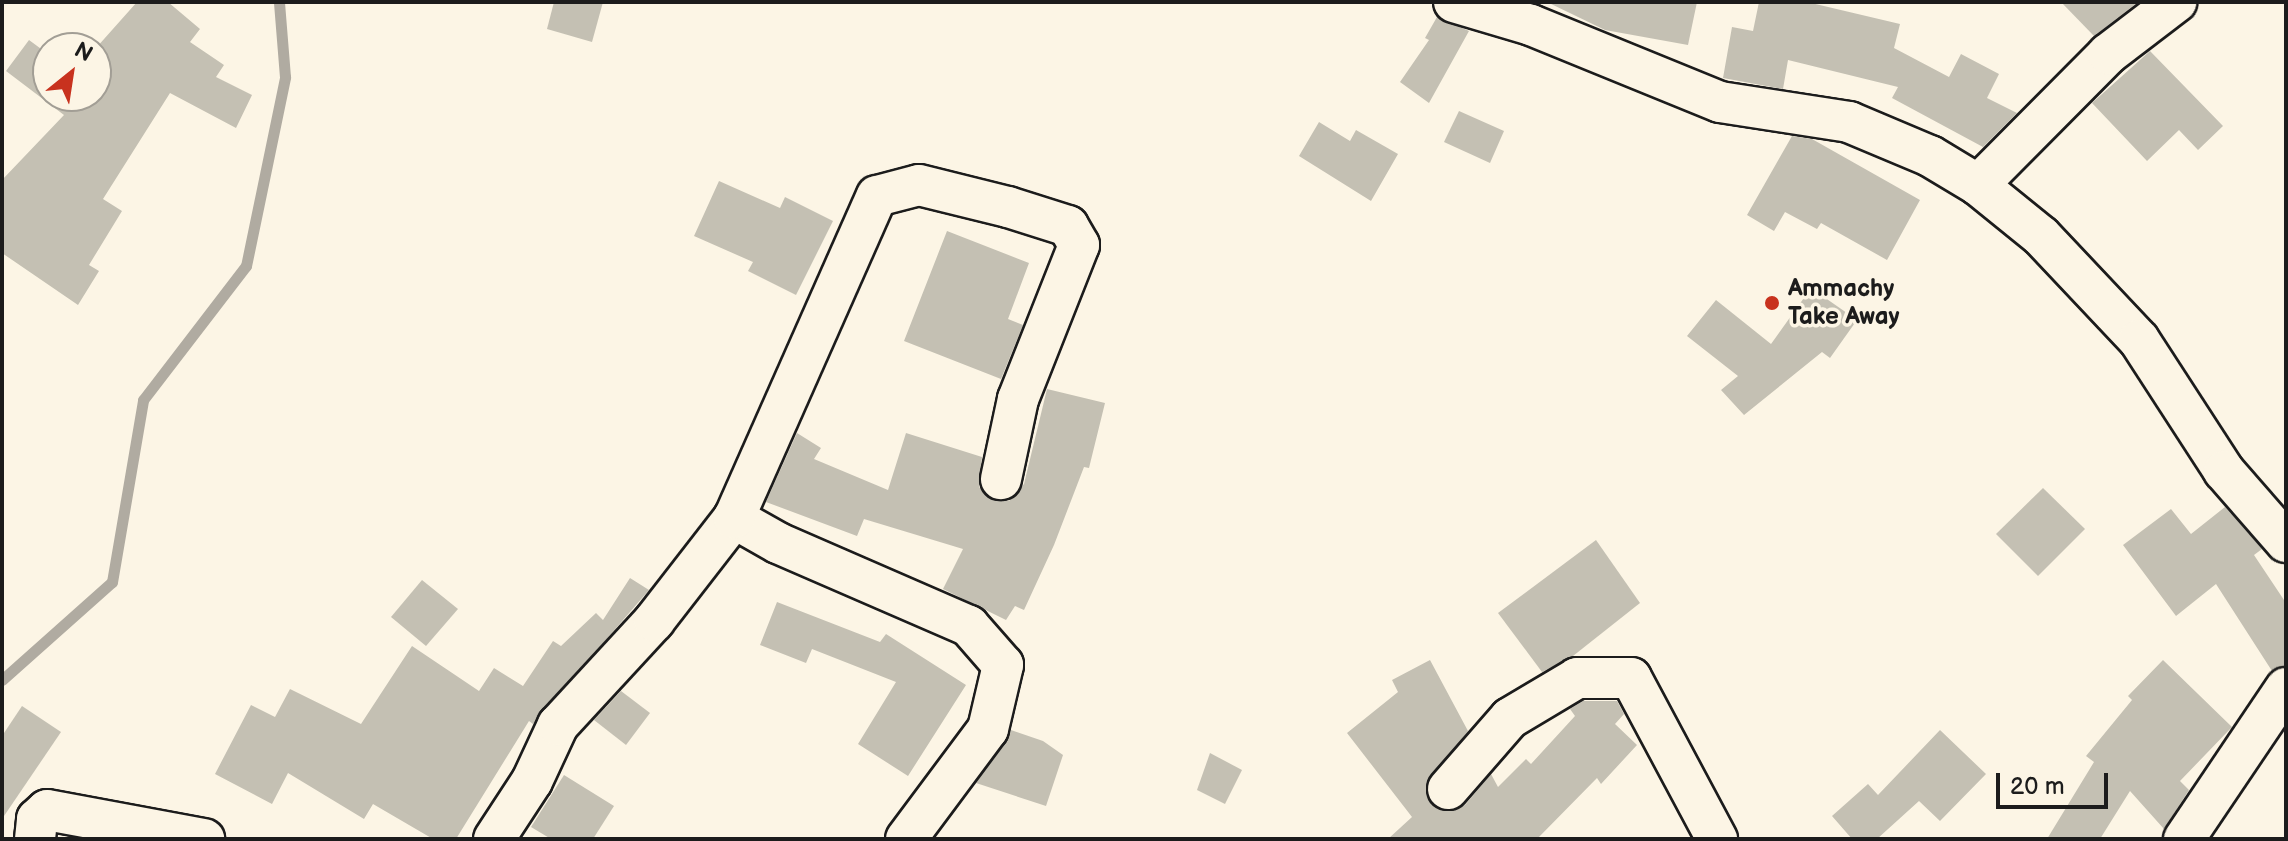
<!DOCTYPE html>
<html>
<head>
<meta charset="utf-8">
<style>
  body { margin:0 }
  #map { position:relative; width:2288px; height:841px; overflow:hidden; background:#fcf5e5; font-family:"Balsamiq Sans",sans-serif }
  div>[style] { position:absolute }
  [style*='--x'] { left:calc(var(--x)*1px); top:calc(var(--y)*1px); width:calc(var(--w)*1px); rotate:calc(var(--a)*1deg) }
  .stream>* { height:11px; margin:-5.5px; padding:0 5.5px; transform-origin:5.5px; border-radius:5.5px; background:#b0aba1 }
  .building>* { inset:0; background:#c4c0b3 }
  .roads { filter:drop-shadow(2px 0 #1c1c1c) drop-shadow(-2px 0 #1c1c1c) drop-shadow(0 2px #1c1c1c) drop-shadow(0 -2px #1c1c1c) }
  .minor>* { height:40px; margin:-20px; padding:0 20px; transform-origin:20px; border-radius:20px; background:#fcf5e5 }
  .dots>* { width:22px; height:22px; translate:-50% -50%; box-sizing:border-box; border:4px solid #fcf5e5; border-radius:50% }
  span { translate:-50% -50%; white-space:nowrap; text-align:center; line-height:1.15; -webkit-text-stroke:7px #fcf5e5; paint-order:stroke }
  .poi-label { font-size:24px; color:#1c1c1c; font-weight:700 }
  .left { translate:0 -50%; text-align:left }
  .frame { position:absolute; inset:0; border:4px solid #1c1c1c; pointer-events:none }
  .north { position:absolute; left:32px; top:32px; width:80px; height:80px; box-sizing:border-box; background:#fcf5e5; border:2px solid #a29e95; border-radius:50%; rotate:30deg; font-size:22px; font-weight:700; line-height:32px; text-align:center; color:#1c1c1c }
  .north::after { content:''; display:block; margin:auto; width:28px; height:36px; background:#c8321e; clip-path:polygon(50% 0,100% 100%,50% 72%,0 100%) }
  .scale { position:absolute; left:1996px; top:773px; width:112px; height:36px; box-sizing:border-box; border:4px solid #1c1c1c; border-top:0; padding-left:10px; font-size:24px; line-height:28px; white-space:nowrap; color:#1c1c1c; -webkit-text-stroke:6px #fcf5e5; paint-order:stroke }
</style>
</head>
<body>
<div id="map">
  <div class="stream">
    <i style="--x:2;--y:680;--w:147;--a:-41.7"></i>
    <i style="--x:112;--y:582;--w:185;--a:-80.3"></i>
    <i style="--x:143;--y:400;--w:169;--a:-52.5"></i>
    <i style="--x:246;--y:266;--w:193;--a:-78.3"></i>
    <i style="--x:285;--y:77;--w:75;--a:-94.6"></i>
  </div>
  <div class="building">
    <i style="clip-path:polygon(137px 2px,168px 2px,200px 29px,190px 42px,224px 65px,216px 77px,252px 95px,236px 128px,170px 93px,103px 199px,122px 211px,89px 265px,99px 271px,78px 305px,2px 253px,2px 180px,64px 115px,6px 71px,29px 40px,48px 54px,48px 96px,96px 96px,96px 48px)"></i>
    <i style="clip-path:polygon(554px 2px,603px 2px,592px 42px,547px 29px)"></i>
    <i style="clip-path:polygon(1547px 2px,1697px 2px,1688px 45px,1605px 30px)"></i>
    <i style="clip-path:polygon(1759px 2px,1807px 2px,1900px 24px,1894px 48px,1949px 77px,1961px 54px,1999px 74px,1987px 98px,2017px 113px,1983px 147px,1892px 98px,1898px 87px,1788px 60px,1783px 89px,1723px 78px,1732px 27px,1753px 31px)"></i>
    <i style="clip-path:polygon(2061px 2px,2138px 2px,2094px 36px)"></i>
    <i style="clip-path:polygon(1437px 17px,1469px 31px,1429px 103px,1400px 82px,1429px 40px,1425px 38px)"></i>
    <i style="clip-path:polygon(2150px 51px,2223px 126px,2198px 150px,2179px 130px,2147px 161px,2092px 103px)"></i>
    <i style="clip-path:polygon(1459px 111px,1504px 131px,1490px 163px,1444px 142px)"></i>
    <i style="clip-path:polygon(1319px 122px,1350px 141px,1356px 130px,1398px 154px,1371px 201px,1299px 156px)"></i>
    <i style="clip-path:polygon(1792px 136px,1812px 139px,1920px 200px,1887px 260px,1821px 223px,1817px 229px,1785px 212px,1774px 231px,1747px 215px)"></i>
    <i style="clip-path:polygon(719px 181px,780px 208px,785px 197px,833px 221px,796px 295px,748px 271px,753px 262px,694px 236px)"></i>
    <i style="clip-path:polygon(947px 231px,1029px 263px,1008px 319px,1023px 325px,1001px 379px,904px 341px)"></i>
    <i style="clip-path:polygon(1811px 288px,1857px 320px,1830px 358px,1822px 352px,1744px 415px,1721px 390px,1738px 376px,1687px 336px,1716px 300px,1771px 344px)"></i>
    <i style="clip-path:polygon(1047px 389px,1105px 403px,1089px 468px,1084px 467px,1054px 545px,1024px 610px,1015px 606px,1006px 620px,943px 589px,963px 549px,864px 519px,857px 536px,766px 502px,797px 433px,821px 448px,814px 459px,888px 490px,906px 433px,982px 457px,979px 487px,995px 501px,1009px 501px,1024px 484px)"></i>
    <i style="clip-path:polygon(2043px 488px,2085px 529px,2038px 576px,1996px 534px)"></i>
    <i style="clip-path:polygon(2225px 507px,2262px 549px,2254px 555px,2286px 603px,2286px 665px,2272px 671px,2216px 584px,2176px 616px,2123px 545px,2171px 509px,2191px 534px)"></i>
    <i style="clip-path:polygon(1596px 540px,1640px 603px,1573px 656px,1542px 672px,1498px 613px)"></i>
    <i style="clip-path:polygon(630px 578px,649px 590px,533px 724px,529px 721px,456px 839px,433px 839px,373px 804px,364px 819px,288px 773px,272px 804px,215px 774px,251px 705px,275px 717px,290px 689px,361px 724px,412px 646px,479px 691px,494px 668px,523px 686px,553px 641px,561px 646px,596px 613px,603px 620px)"></i>
    <i style="clip-path:polygon(422px 580px,458px 609px,426px 646px,391px 617px)"></i>
    <i style="clip-path:polygon(777px 602px,880px 642px,886px 634px,966px 685px,908px 776px,858px 744px,896px 682px,812px 649px,806px 663px,760px 645px)"></i>
    <i style="clip-path:polygon(1430px 660px,1468px 731px,1426px 784px,1427px 797px,1443px 811px,1465px 805px,1491px 774px,1498px 787px,1526px 759px,1531px 764px,1575px 716px,1570px 709px,1583px 701px,1617px 701px,1624px 714px,1615px 724px,1637px 745px,1601px 784px,1597px 778px,1537px 839px,1388px 839px,1412px 817px,1347px 733px,1398px 692px,1392px 680px)"></i>
    <i style="clip-path:polygon(2163px 660px,2232px 727px,2180px 781px,2189px 790px,2164px 829px,2130px 791px,2100px 839px,2047px 839px,2094px 762px,2086px 756px,2132px 700px,2128px 696px)"></i>
    <i style="clip-path:polygon(621px 691px,650px 713px,626px 745px,594px 720px)"></i>
    <i style="clip-path:polygon(22px 706px,61px 732px,2px 819px,2px 736px)"></i>
    <i style="clip-path:polygon(1011px 730px,1043px 741px,1063px 755px,1046px 806px,976px 783px)"></i>
    <i style="clip-path:polygon(1940px 730px,1986px 774px,1940px 821px,1919px 801px,1877px 839px,1852px 839px,1832px 816px,1868px 784px,1878px 795px)"></i>
    <i style="clip-path:polygon(1210px 753px,1242px 770px,1225px 804px,1197px 790px)"></i>
    <i style="clip-path:polygon(564px 775px,614px 806px,593px 839px,551px 839px,531px 827px)"></i>
  </div>
  <div class="roads">
    <div class="minor">
      <i style="--x:1454;--y:2;--w:80;--a:16.6"></i>
      <i style="--x:1531;--y:25;--w:204;--a:22.2"></i>
      <i style="--x:1720;--y:102;--w:131;--a:8.8"></i>
      <i style="--x:1849;--y:122;--w:88;--a:22.8"></i>
      <i style="--x:1930;--y:156;--w:56;--a:31.1"></i>
      <i style="--x:1978;--y:185;--w:81;--a:39"></i>
      <i style="--x:2041;--y:236;--w:143;--a:46.7"></i>
      <i style="--x:2139;--y:340;--w:156;--a:57"></i>
      <i style="--x:2224;--y:471;--w:94;--a:48.9"></i>
      <i style="--x:1978;--y:185;--w:185;--a:-45.2"></i>
      <i style="--x:2108;--y:54;--w:86;--a:-37.4"></i>
      <i style="--x:1448;--y:789;--w:94;--a:-48.9"></i>
      <i style="--x:1510;--y:718;--w:78;--a:-30.8"></i>
      <i style="--x:1577;--y:678;--w:54;--a:0"></i>
      <i style="--x:1631;--y:678;--w:183;--a:61.9"></i>
      <i style="--x:35;--y:839;--w:20;--a:-84"></i>
      <i style="--x:37;--y:819;--w:13;--a:-42"></i>
      <i style="--x:47;--y:810;--w:160;--a:10.5"></i>
      <i style="--x:494;--y:839;--w:69;--a:-56.8"></i>
      <i style="--x:532;--y:781;--w:62;--a:-65.1"></i>
      <i style="--x:558;--y:725;--w:142;--a:-47.3"></i>
      <i style="--x:654;--y:621;--w:130;--a:-52.2"></i>
      <i style="--x:906;--y:839;--w:137;--a:-53.3"></i>
      <i style="--x:988;--y:729;--w:66;--a:-76.8"></i>
      <i style="--x:1003;--y:665;--w:52;--a:-131.1"></i>
      <i style="--x:969;--y:626;--w:208;--a:-156.5"></i>
      <i style="--x:778;--y:543;--w:51;--a:-150.4"></i>
      <i style="--x:734;--y:518;--w:352;--a:-66.1"></i>
      <i style="--x:877;--y:196;--w:43;--a:-14.7"></i>
      <i style="--x:919;--y:185;--w:92;--a:13.9"></i>
      <i style="--x:1008;--y:207;--w:63;--a:17.6"></i>
      <i style="--x:1068;--y:226;--w:22;--a:60"></i>
      <i style="--x:1079;--y:245;--w:166;--a:111.6"></i>
      <i style="--x:1018;--y:399;--w:82;--a:102"></i>
      <i style="--x:2184;--y:839;--w:182;--a:-56"></i>
    </div>
  </div>
  <div class="dots">
    <i style="left:1772px;top:303px;background:#c8321e"></i>
  </div>
  <div class="poi-label">
    <span class="left" style="left:1788px;top:303px">Ammachy<br>Take Away</span>
  </div>
  <div class="frame"></div>
  <div class="north">N</div>
  <div class="scale">20 m</div>
</div>
</body>
</html>
